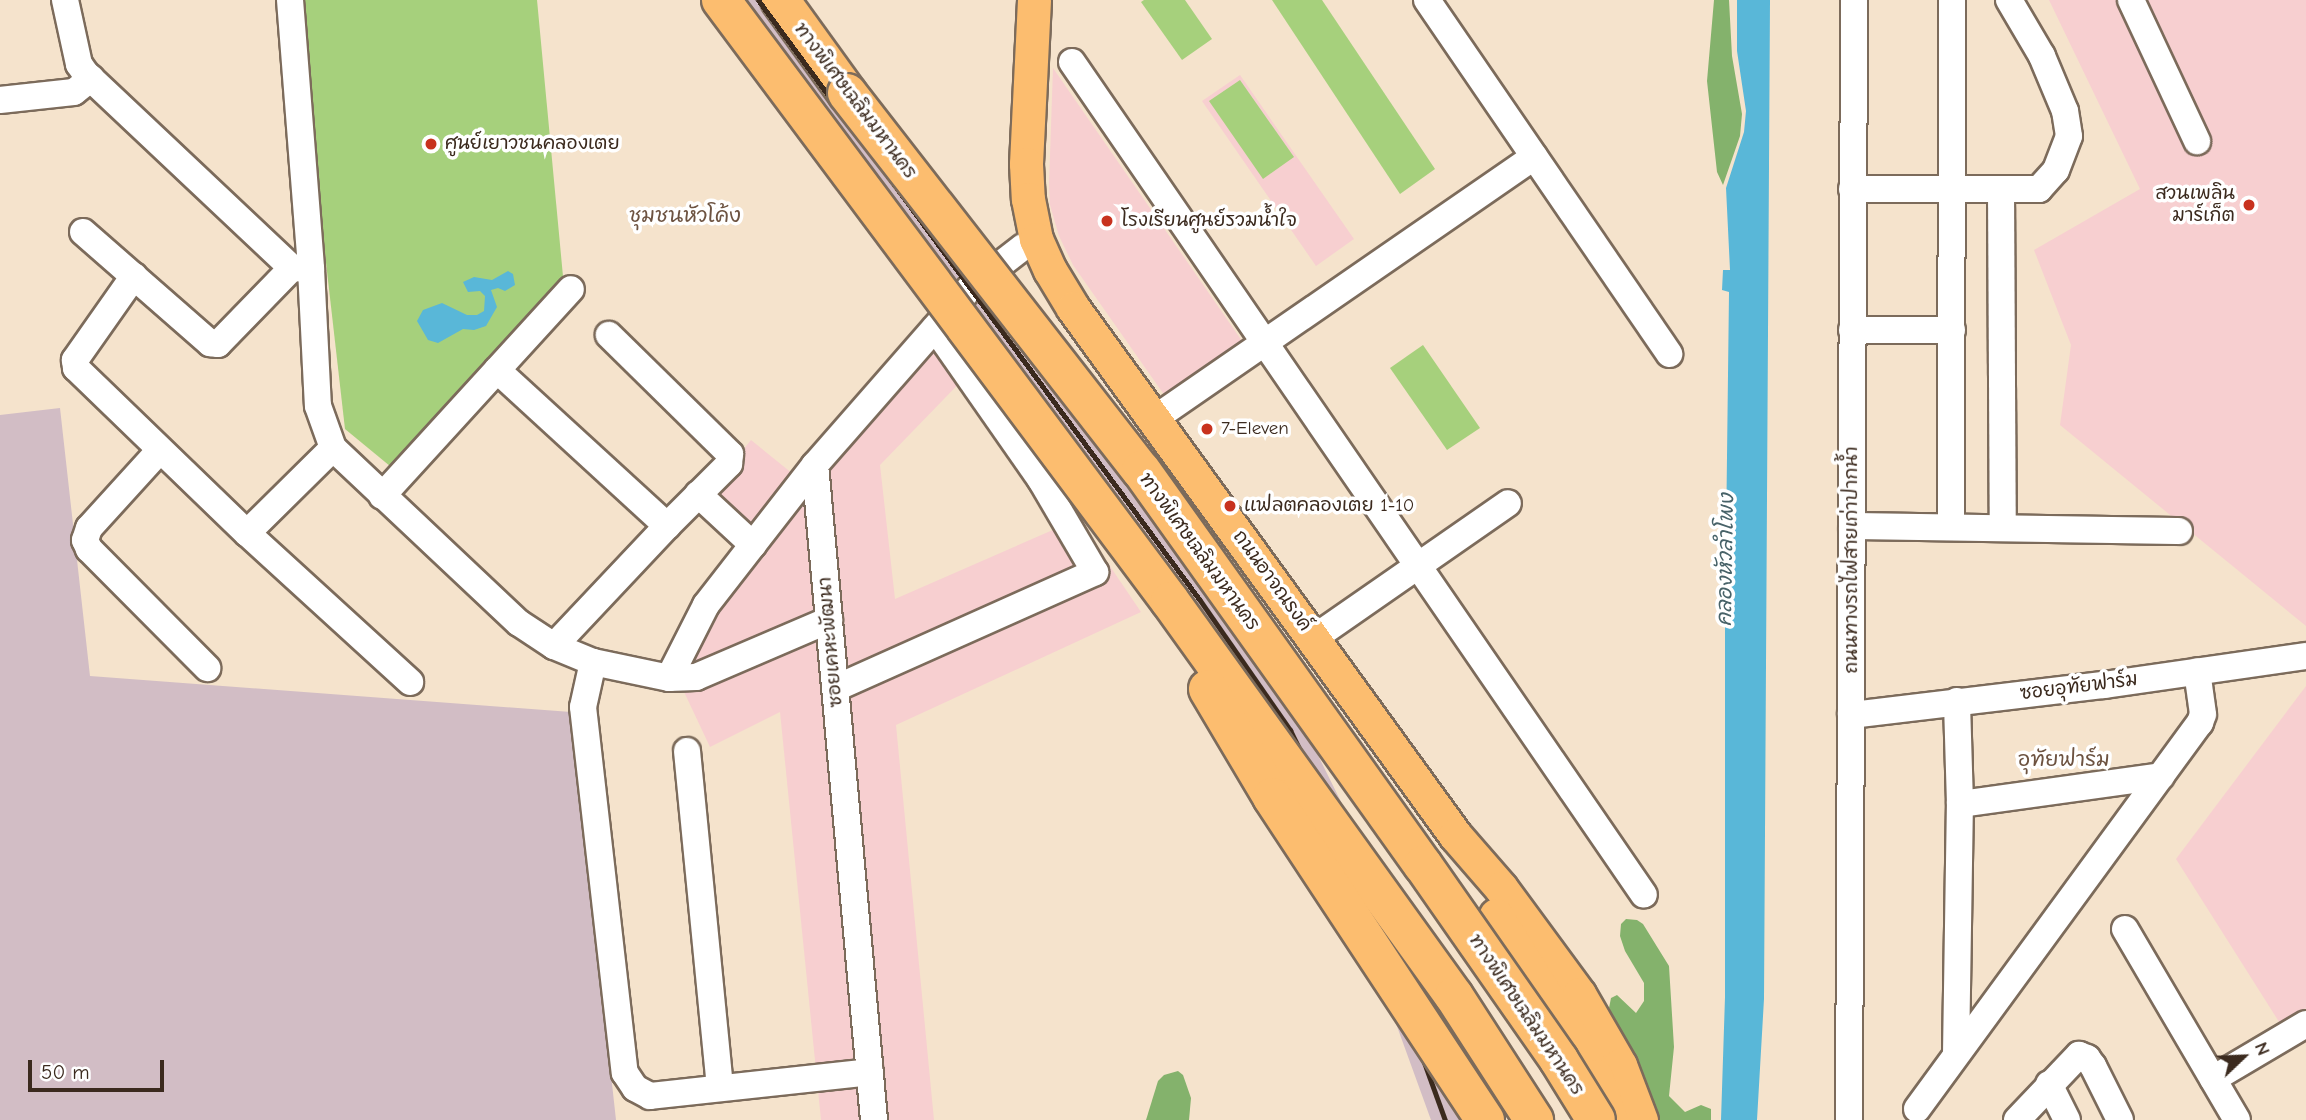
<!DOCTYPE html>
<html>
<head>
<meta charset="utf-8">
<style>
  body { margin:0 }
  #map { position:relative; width:2306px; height:1120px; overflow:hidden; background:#f5e3cc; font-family:"Comic Neue","Playpen Sans Thai",sans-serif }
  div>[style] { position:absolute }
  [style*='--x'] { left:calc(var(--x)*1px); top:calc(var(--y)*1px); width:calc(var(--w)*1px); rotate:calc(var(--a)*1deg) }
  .built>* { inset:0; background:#f7cfd0 }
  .industrial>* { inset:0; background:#d2bdc5 }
  .green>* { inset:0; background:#a6d07c }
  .forest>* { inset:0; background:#84b26c }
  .water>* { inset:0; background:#59b7d8 }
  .roads { filter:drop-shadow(2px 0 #7c6b5b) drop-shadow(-2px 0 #7c6b5b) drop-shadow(0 2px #7c6b5b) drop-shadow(0 -2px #7c6b5b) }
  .minor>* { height:26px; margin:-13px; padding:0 13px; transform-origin:13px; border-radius:13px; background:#fff }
  .major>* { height:33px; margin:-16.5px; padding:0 16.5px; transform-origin:16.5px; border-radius:16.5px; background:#fcbd6f }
  .highway>* { height:38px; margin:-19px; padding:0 19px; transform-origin:19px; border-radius:19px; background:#fcbd6f }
  .rail>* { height:5px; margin:-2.5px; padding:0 2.5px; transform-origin:2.5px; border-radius:2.5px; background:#3b2a1e }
  .bridges { filter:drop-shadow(2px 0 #7c6b5b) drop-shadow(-2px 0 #7c6b5b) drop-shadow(0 2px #7c6b5b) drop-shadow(0 -2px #7c6b5b) }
  .highway-bridge>* { height:38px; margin:-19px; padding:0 19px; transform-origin:19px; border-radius:19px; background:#fcbd6f }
  .dots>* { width:19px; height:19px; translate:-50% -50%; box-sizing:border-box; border:4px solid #fff; border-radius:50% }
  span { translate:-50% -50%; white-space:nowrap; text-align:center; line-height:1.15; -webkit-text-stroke:7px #fff; paint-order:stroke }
  .street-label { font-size:19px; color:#3b2a1e }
  .poi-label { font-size:19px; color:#3b2a1e }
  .left { translate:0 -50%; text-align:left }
  .right { translate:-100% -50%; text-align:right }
  .neighbourhood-label { font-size:21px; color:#6d5341 }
  .water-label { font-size:21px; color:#476268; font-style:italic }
  .north { position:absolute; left:2208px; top:1022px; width:70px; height:70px; -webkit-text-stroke:5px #fff; paint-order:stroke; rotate:67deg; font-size:19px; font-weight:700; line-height:28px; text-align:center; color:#3b2a1e }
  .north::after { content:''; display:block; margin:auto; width:24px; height:32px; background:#3b2a1e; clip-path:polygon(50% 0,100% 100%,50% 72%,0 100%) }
  .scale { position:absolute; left:28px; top:1060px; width:136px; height:32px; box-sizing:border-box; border:4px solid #3b2a1e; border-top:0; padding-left:9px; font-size:21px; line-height:24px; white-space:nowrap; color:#3b2a1e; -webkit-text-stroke:5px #fff; paint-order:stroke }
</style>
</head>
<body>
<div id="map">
  <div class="built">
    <i style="clip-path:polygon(2049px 0,2306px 0,2306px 626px,2060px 425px,2071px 345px,2034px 250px,2140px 189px)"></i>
    <i style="clip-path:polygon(1053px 68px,1242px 341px,1165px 396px,1073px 265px,1059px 236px,1050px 205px,1049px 184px)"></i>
    <i style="clip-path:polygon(1240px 75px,1354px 239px,1316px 266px,1202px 101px)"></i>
    <i style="clip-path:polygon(940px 317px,975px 367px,880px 465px,895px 599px,1078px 519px,1141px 612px,896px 725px,934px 1120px,821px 1120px,780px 712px,710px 747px,669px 660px,751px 534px,707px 494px,751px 440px,798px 478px)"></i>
    <i style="clip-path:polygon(2306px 686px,2306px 1008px,2281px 1025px,2176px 859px)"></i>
  </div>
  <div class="industrial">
    <i style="clip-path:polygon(742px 0,775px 0,1302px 723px,1353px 826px,1460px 1120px,1431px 1120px,1329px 839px)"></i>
    <i style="clip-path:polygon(60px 408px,90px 676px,571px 712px,616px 1120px,0 1120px,0 415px)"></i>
  </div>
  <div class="green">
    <i style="clip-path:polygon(296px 0,537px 0,564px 287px,396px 471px,345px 429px)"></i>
    <i style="clip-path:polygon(1144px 0,1185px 0,1212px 39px,1182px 60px,1141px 2px)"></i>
    <i style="clip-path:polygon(1272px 0,1322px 0,1435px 169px,1400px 194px)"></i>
    <i style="clip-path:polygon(1240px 80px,1294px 157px,1263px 179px,1209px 101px)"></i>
    <i style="clip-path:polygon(1423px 345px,1480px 428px,1447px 450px,1390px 368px)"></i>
  </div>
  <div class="forest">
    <i style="clip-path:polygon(1714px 0,1729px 0,1732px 56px,1742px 114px,1740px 136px,1723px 185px,1717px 172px,1707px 81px)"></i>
    <i style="clip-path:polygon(1626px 919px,1637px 920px,1643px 924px,1669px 966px,1674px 1047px,1669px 1096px,1685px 1112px,1701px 1105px,1711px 1109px,1711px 1120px,1655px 1120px,1649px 1092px,1609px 1008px,1611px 998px,1617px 995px,1636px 1013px,1644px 1001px,1644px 983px,1625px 951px,1620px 936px,1621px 924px)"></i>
    <i style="clip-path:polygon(1178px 1071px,1183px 1075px,1191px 1098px,1189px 1120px,1146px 1120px,1158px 1081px,1164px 1075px)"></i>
  </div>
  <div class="water">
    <i style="clip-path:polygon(1737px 0,1770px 0,1764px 999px,1757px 1120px,1721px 1120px,1725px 997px,1725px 621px,1729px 292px,1722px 290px,1723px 270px,1730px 270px,1726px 188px,1744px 132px,1746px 111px,1737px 51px)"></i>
    <i style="clip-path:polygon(508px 271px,513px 274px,515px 285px,505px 291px,498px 288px,491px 290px,497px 307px,486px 326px,474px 330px,463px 329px,438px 343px,428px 340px,417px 321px,423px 310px,442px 303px,467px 315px,477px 315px,484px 311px,485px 296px,480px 291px,468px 292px,463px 282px,474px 277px,492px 280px)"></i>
  </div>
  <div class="roads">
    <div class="minor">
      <i style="--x:65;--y:0;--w:66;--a:77.7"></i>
      <i style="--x:79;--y:64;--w:11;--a:56"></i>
      <i style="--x:85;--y:73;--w:284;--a:43.3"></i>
      <i style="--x:292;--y:268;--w:19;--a:3"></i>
      <i style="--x:290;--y:0;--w:270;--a:85.5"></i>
      <i style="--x:311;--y:269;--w:137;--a:87.1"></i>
      <i style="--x:318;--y:406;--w:45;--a:70.3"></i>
      <i style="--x:333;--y:448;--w:255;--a:43.3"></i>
      <i style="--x:519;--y:623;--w:42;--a:33.3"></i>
      <i style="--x:554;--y:646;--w:42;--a:22.3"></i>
      <i style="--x:593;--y:662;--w:78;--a:11.9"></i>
      <i style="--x:669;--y:678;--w:82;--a:-63.1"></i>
      <i style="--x:706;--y:605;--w:177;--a:-52.1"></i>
      <i style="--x:815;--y:465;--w:235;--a:-48.8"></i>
      <i style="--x:970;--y:288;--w:67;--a:-37.7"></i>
      <i style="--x:1427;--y:0;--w:429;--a:55.6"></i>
      <i style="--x:2131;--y:0;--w:156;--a:64.9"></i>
      <i style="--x:1072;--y:62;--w:1010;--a:55.52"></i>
      <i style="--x:0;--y:100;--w:74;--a:-6.2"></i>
      <i style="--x:74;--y:92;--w:22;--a:-39"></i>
      <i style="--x:1852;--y:189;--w:187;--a:0"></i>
      <i style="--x:2039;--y:189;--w:25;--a:-48"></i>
      <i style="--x:2056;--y:170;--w:36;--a:-69"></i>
      <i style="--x:2069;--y:136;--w:25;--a:-99"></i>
      <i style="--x:2065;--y:111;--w:60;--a:-112.7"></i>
      <i style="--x:2042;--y:56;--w:65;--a:-120.5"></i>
      <i style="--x:2001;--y:189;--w:339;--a:89.7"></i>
      <i style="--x:83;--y:232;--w:169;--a:41.2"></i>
      <i style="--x:210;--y:343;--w:8;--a:7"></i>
      <i style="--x:218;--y:344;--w:106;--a:-45.8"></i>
      <i style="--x:134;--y:276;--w:103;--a:125.1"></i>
      <i style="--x:75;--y:360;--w:8;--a:83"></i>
      <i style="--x:76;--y:368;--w:238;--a:44"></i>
      <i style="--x:1852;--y:330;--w:100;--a:0"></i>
      <i style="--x:497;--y:370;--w:231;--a:42.5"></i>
      <i style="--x:667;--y:526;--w:88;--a:-45"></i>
      <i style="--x:729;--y:464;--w:10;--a:-84"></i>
      <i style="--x:730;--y:454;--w:170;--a:-135.5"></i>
      <i style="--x:1154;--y:419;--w:462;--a:-34.6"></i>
      <i style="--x:333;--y:448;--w:121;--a:135.3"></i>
      <i style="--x:247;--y:533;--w:221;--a:42.4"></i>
      <i style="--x:160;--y:450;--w:105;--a:132.3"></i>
      <i style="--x:89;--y:528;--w:13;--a:108"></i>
      <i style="--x:85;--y:540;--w:10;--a:66"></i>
      <i style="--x:89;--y:549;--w:168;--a:45.2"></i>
      <i style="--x:815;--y:465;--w:658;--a:84.85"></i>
      <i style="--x:698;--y:494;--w:75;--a:42.8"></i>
      <i style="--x:382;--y:496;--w:280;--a:-47.6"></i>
      <i style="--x:1852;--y:526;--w:327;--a:0.9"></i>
      <i style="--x:1951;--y:527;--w:527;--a:-89.89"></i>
      <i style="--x:1314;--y:638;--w:236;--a:-34.8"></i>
      <i style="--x:554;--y:646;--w:165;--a:-46.7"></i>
      <i style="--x:593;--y:662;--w:46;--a:102.5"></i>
      <i style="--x:583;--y:707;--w:368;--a:83.5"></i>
      <i style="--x:625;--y:1073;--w:18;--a:56"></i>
      <i style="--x:635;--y:1088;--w:17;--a:28"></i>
      <i style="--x:650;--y:1096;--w:221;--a:-6.2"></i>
      <i style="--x:669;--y:678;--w:27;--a:-2"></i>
      <i style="--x:696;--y:677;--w:145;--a:-23.2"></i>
      <i style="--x:836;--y:688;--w:284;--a:-24.1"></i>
      <i style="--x:1095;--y:572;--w:107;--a:-120.4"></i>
      <i style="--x:1041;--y:480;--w:185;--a:-124.9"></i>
      <i style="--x:1851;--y:715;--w:255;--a:-6.8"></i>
      <i style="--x:2104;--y:685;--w:204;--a:-8.2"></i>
      <i style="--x:687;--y:751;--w:338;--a:84.4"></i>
      <i style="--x:1960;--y:804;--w:203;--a:-7.9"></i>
      <i style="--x:2125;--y:929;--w:221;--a:59.6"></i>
      <i style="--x:1956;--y:1054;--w:250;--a:-89.1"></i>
      <i style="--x:1960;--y:804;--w:103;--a:-91.7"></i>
      <i style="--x:2213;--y:1079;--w:108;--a:-30.6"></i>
      <i style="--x:2049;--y:1084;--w:40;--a:63.4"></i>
      <i style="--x:1917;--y:1109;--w:479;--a:-53.8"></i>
      <i style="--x:2200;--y:723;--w:9;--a:-72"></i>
      <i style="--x:2203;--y:714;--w:43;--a:-97.9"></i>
      <i style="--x:1849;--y:1120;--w:1120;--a:-89.74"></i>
      <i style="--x:2017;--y:1120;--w:90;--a:-46.4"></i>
      <i style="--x:2079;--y:1055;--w:9;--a:21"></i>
      <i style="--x:2087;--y:1058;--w:10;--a:53"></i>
      <i style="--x:2093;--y:1066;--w:60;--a:63.4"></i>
    </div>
    <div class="major">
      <i style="--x:1034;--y:0;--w:164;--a:92.8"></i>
      <i style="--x:1026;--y:164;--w:35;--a:87"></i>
      <i style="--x:1028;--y:199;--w:41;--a:78.7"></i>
      <i style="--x:1036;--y:239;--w:34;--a:66"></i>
      <i style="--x:1050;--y:270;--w:44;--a:58.8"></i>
      <i style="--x:1073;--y:308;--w:651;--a:54.06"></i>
      <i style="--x:1455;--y:835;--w:70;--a:49"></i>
      <i style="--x:1501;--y:888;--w:132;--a:53.7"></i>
      <i style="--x:1579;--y:994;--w:82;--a:60"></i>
      <i style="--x:1620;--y:1065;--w:59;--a:69.1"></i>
      <i style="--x:1496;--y:915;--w:190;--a:58.2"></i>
      <i style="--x:1596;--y:1076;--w:46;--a:71.2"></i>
    </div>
    <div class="highway">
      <i style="--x:780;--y:0;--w:115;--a:54.2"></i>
    </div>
  </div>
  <div class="rail">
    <i style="--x:758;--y:0;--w:744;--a:53.64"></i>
    <i style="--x:1199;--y:599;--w:160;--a:55.2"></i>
    <i style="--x:1290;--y:730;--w:115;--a:63.7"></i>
    <i style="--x:1341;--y:833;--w:305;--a:70.1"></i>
  </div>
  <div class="bridges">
    <div class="highway-bridge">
      <i style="--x:721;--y:0;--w:750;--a:53.24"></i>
      <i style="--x:1170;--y:601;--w:486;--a:54.3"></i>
      <i style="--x:1454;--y:996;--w:148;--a:57.2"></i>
      <i style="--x:847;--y:93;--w:478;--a:52.1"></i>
      <i style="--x:1141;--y:470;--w:485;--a:54.5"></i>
      <i style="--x:1423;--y:865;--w:238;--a:55.1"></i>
      <i style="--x:1559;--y:1060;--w:70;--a:58.3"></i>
      <i style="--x:1208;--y:689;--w:126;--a:59.3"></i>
      <i style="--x:1272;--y:797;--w:387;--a:56.6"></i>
    </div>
  </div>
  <div class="dots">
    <i style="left:431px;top:144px;background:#c8321e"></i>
    <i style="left:2249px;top:205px;background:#c8321e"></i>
    <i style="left:1107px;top:221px;background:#c8321e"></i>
    <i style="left:1207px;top:429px;background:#c8321e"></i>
    <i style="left:1230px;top:506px;background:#c8321e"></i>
  </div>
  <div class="street-label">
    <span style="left:855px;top:101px;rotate:53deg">ทางพิเศษเฉลิมมหานคร</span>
    <span style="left:1199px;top:552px;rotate:54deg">ทางพิเศษเฉลิมมหานคร</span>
    <span style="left:1852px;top:560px;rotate:-90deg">ถนนทางรถไฟสายเก่าปากน้ำ</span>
    <span style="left:1272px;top:581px;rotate:54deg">ถนนอาจณรงค์</span>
    <span style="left:831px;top:642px;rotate:-95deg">ซอยเคหะพัฒนา</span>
    <span style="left:2079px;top:687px;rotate:-7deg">ซอยอุทัยฟาร์ม</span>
    <span style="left:1526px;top:1015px;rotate:56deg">ทางพิเศษเฉลิมมหานคร</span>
  </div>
  <div class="poi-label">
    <span class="left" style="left:445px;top:144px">ศูนย์เยาวชนคลองเตย</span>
    <span class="right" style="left:2235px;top:205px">สวนเพลิน<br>มาร์เก็ต</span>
    <span class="left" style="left:1121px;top:221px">โรงเรียนศูนย์รวมน้ำใจ</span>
    <span class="left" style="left:1221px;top:429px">7-Eleven</span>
    <span class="left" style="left:1244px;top:506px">แฟลตคลองเตย 1-10</span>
  </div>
  <div class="neighbourhood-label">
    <span style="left:685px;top:215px">ชุมชนหัวโค้ง</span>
    <span style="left:2064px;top:759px">อุทัยฟาร์ม</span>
  </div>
  <div class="water-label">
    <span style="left:1725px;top:560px;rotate:-89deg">คลองหัวลำโพง</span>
  </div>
  <div class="north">N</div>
  <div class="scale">50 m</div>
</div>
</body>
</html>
